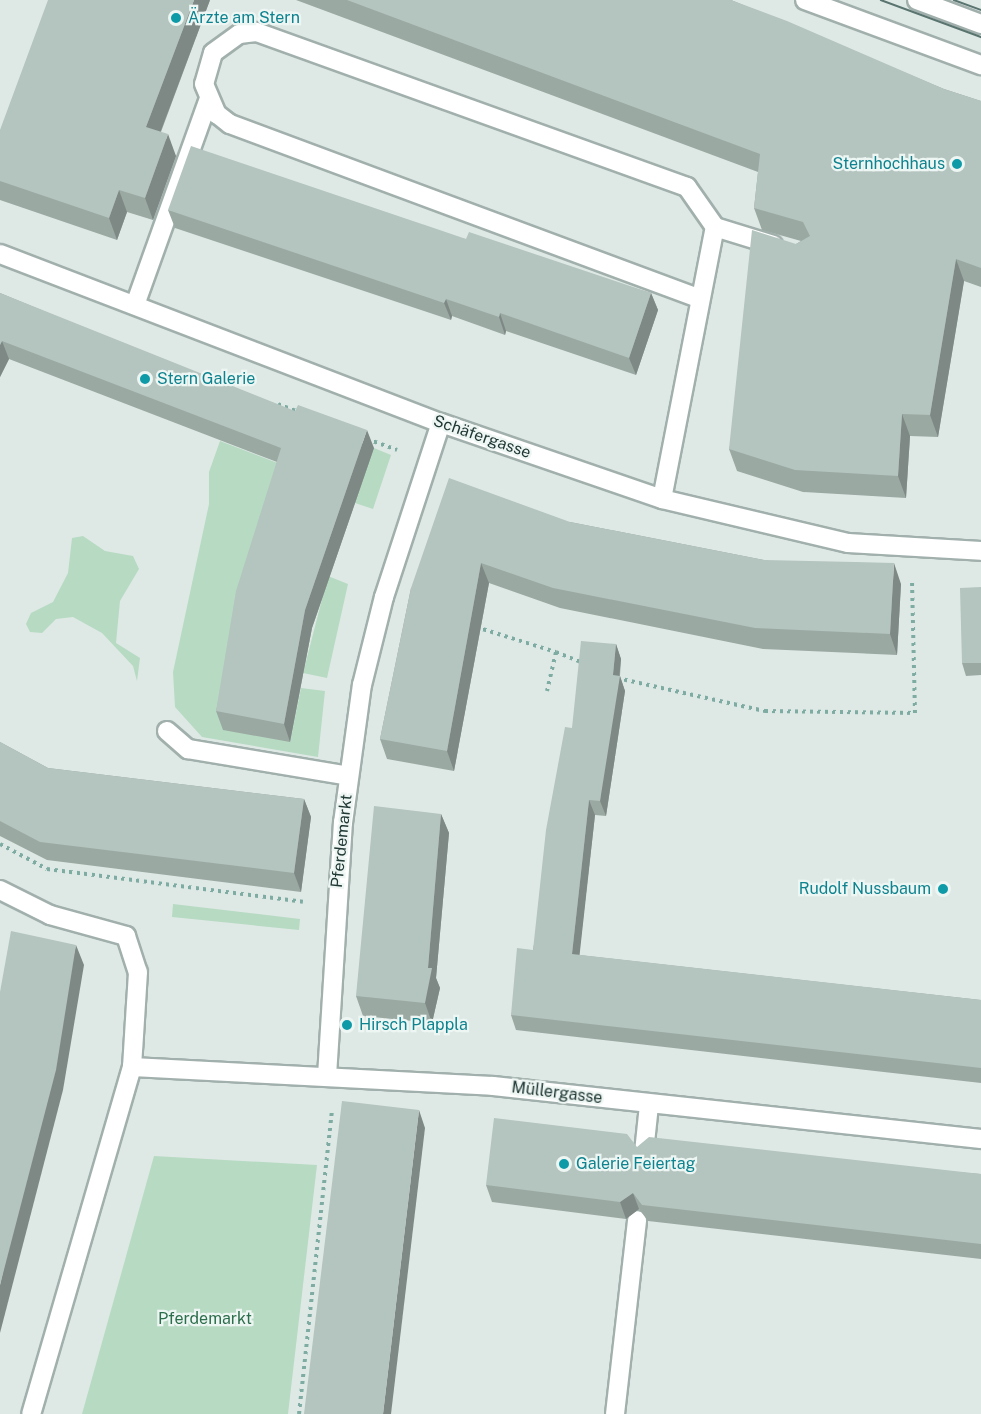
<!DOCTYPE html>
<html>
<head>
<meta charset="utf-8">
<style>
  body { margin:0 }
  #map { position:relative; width:981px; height:1414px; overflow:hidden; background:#dee9e5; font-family:"Public Sans",sans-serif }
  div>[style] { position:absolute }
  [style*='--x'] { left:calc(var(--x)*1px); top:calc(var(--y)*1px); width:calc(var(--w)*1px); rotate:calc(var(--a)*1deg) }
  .green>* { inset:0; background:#b7dac3 }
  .path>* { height:4px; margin-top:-2px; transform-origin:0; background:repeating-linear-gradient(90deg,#7faca2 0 3px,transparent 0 7.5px) }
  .roads { filter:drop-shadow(2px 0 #a1b0ac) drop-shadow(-2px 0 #a1b0ac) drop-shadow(0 2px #a1b0ac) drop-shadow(0 -2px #a1b0ac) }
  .service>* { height:18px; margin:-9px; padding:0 9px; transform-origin:9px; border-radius:9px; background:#fff }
  .minor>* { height:18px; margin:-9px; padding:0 9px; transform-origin:9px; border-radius:9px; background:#fff }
  .tertiary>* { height:18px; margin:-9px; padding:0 9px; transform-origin:9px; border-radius:9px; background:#fff }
  .tram>* { height:1.5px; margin:-0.75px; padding:0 0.75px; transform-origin:0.75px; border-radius:0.75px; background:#5a746f }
  .wall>* { inset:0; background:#9ba9a3 }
  .shaded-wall>* { inset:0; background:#7e8985 }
  .building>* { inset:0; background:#b4c4be }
  .dots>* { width:16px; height:16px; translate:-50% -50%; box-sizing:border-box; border:3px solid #eef6f3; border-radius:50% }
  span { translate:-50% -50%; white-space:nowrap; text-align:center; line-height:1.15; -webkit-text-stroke:4.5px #eef6f3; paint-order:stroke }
  .culture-label { font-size:16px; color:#0d838f }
  .left { translate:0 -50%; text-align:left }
  .right { translate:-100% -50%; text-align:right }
  .street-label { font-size:16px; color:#203834 }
  .park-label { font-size:16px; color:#2b6e4b }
</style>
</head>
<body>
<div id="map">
  <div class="green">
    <i style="clip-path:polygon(220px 441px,288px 467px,290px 742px,301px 688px,325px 691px,318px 757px,202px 737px,175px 707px,173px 672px,209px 504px,209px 472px)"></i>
    <i style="clip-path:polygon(374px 448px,391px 455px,373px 509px,352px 502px)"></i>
    <i style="clip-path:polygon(83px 536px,105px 551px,133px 556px,139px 569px,120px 601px,116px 643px,140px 658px,137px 681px,133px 666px,102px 633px,73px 617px,56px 619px,42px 633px,30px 632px,26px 624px,31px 613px,53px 602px,68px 573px,72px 538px)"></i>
    <i style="clip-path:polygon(328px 576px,348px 584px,327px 678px,303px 673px)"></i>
    <i style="clip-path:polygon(173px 904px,300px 919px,299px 930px,172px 917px)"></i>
    <i style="clip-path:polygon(154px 1156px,317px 1165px,288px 1414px,82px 1414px)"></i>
  </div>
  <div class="path">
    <i style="--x:278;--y:404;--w:22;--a:21"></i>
    <i style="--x:367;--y:439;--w:32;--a:20"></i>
    <i style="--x:476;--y:627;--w:84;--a:17.4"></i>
    <i style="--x:556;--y:652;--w:40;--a:103"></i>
    <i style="--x:556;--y:652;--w:29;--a:22"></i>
    <i style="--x:617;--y:678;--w:152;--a:12.6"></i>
    <i style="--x:765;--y:711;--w:150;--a:0.8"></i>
    <i style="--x:915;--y:713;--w:132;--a:-91.3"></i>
    <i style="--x:0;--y:844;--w:53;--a:28"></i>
    <i style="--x:47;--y:869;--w:258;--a:7.3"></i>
    <i style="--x:299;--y:1414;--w:306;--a:-83.8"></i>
  </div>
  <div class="roads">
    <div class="service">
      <i style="--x:917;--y:0;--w:68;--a:20.6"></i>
      <i style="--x:715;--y:227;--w:61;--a:17.2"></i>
      <i style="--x:135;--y:305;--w:217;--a:-70.3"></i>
      <i style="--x:662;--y:499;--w:277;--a:-79"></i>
      <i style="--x:715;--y:227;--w:49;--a:-125"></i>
      <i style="--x:687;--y:187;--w:458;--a:-160.2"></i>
      <i style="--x:256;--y:32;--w:17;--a:173"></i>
      <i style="--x:239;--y:34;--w:32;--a:144"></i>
      <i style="--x:213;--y:53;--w:32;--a:106"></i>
      <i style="--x:204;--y:84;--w:33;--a:67"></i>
      <i style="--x:217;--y:114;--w:16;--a:38"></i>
      <i style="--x:230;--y:124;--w:499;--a:20.4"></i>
      <i style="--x:167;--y:731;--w:28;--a:41"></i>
      <i style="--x:188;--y:749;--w:163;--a:9.5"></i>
      <i style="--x:644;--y:1152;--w:47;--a:-83.9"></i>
      <i style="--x:615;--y:1414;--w:195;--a:-83.5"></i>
    </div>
    <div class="minor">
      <i style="--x:0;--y:254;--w:472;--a:21"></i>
      <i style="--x:441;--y:423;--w:234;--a:19"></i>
      <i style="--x:662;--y:499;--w:191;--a:13.3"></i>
      <i style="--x:848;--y:543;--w:133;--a:3.4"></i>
      <i style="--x:0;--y:890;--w:56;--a:26.6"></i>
      <i style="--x:50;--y:915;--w:79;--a:15.4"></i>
      <i style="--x:126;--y:936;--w:38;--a:72"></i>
      <i style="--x:138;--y:972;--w:95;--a:93.6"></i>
      <i style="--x:132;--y:1067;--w:361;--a:106.2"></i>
      <i style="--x:132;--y:1067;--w:361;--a:3"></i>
      <i style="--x:493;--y:1086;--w:491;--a:6.2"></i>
      <i style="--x:327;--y:1076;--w:254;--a:-86.4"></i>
      <i style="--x:343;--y:823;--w:139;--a:-82.2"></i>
      <i style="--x:362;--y:685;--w:91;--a:-76"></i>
      <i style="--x:384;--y:597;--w:183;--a:-71.9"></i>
    </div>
    <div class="tertiary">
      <i style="--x:805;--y:0;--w:188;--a:20.3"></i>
    </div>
  </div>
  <div class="tram">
    <i style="--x:881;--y:0;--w:107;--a:20.3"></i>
    <i style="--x:954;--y:0;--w:29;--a:20"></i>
  </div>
  <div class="wall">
    <i style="clip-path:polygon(210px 0,161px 132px,176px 156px,153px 220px,127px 212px,117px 240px,0 200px,0 130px)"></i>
    <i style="clip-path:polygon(296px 0,731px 0,944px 89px,981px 101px,981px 287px,964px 281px,938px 437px,910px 436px,906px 498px,803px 492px,737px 471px,729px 449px,796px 244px,801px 241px,762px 230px,754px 208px,758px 172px)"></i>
    <i style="clip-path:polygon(168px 210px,466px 239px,651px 293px,658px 310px,636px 375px,506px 331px,505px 335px,452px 316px,451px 320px,175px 228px)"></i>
    <i style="clip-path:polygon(0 293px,374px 448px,312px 628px,290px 742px,223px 730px,216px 711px,277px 462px,9px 359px,0 377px)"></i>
    <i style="clip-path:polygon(570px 522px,764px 560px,901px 584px,897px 655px,763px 649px,560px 608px,489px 583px,454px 771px,387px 759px,380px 739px,411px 588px)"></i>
    <i style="clip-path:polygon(981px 587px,981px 675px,966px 676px,962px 663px)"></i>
    <i style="clip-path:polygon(616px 644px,621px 659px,620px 676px,625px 691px,606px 816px,595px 815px,579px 955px,981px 1000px,981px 1083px,516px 1030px,511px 1015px,533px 950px,572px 728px)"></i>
    <i style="clip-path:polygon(0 742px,48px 768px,304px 799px,311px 817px,301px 892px,47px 860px,0 836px)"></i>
    <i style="clip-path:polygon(441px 814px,449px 833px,436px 978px,440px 988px,432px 1023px,363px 1016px,356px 996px)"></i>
    <i style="clip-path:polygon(637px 1147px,981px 1174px,981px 1259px,648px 1221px,639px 1209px,626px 1219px,492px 1202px,486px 1185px)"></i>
  </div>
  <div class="shaded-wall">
    <i style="clip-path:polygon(194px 0,210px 0,154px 149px,146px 127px)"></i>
    <i style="clip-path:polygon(168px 134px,176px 156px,153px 220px,145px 198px)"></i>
    <i style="clip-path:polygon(119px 190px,127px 212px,117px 240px,109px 218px)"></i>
    <i style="clip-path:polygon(956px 259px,964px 281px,938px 437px,930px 415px)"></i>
    <i style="clip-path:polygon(651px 293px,658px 310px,636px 375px,629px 358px)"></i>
    <i style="clip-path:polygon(446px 299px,452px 316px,451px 320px,444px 303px)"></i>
    <i style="clip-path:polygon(500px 313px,506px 331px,505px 335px,499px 317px)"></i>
    <i style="clip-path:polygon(2px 341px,9px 359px,0 377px,0 345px)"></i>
    <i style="clip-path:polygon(902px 414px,910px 436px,906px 498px,898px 476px)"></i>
    <i style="clip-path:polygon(367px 430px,374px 448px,312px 628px,290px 742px,284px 724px,305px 610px)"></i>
    <i style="clip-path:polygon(481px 563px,489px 583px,454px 771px,447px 751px)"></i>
    <i style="clip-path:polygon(894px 563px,901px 584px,897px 655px,890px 634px)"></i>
    <i style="clip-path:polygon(616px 644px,621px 659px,619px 679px,620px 676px,625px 691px,606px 816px,600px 801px)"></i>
    <i style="clip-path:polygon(304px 799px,311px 817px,301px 892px,294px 873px)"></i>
    <i style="clip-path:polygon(589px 800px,595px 815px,578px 969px,572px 954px)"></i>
    <i style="clip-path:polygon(441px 814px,449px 833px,436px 978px,440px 988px,432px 1023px,425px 1003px)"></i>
    <i style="clip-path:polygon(76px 945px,84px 965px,63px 1090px,0 1333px,0 1285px)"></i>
    <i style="clip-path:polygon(419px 1110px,425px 1128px,391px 1414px,383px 1414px)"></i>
    <i style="clip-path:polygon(633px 1193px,639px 1209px,626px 1219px,620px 1202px)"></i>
  </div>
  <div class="building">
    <i style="clip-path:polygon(48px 0,194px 0,146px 127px,168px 134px,145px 198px,119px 190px,109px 218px,0 181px,0 130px)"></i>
    <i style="clip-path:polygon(347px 0,731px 0,787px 21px,944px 89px,981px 101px,981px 268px,956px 259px,930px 415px,902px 414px,898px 476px,795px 470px,729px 449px,752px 230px,796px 244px,810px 236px,803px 222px,754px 208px,760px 154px)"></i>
    <i style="clip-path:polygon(191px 146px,466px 239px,469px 232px,651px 293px,629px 358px,500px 313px,499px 317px,446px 299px,444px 303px,168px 210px)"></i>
    <i style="clip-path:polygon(0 293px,295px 411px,298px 405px,367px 430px,305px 610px,284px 724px,216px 711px,236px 591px,281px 448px,2px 341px,0 345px)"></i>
    <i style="clip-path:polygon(449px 478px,570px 522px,764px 560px,894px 563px,890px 634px,755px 628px,553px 588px,481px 563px,447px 751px,380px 739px,411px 588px)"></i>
    <i style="clip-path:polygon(981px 587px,981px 663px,962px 663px,960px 588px)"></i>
    <i style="clip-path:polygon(581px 641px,616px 644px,613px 675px,620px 676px,600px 801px,589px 800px,572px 954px,981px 1000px,981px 1068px,511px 1015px,517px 948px,533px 950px,546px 830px,565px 727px,572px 728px)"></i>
    <i style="clip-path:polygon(0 742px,48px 768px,304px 799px,294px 873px,40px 842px,0 821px)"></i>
    <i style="clip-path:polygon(374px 806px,441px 814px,428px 968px,432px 968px,425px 1003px,356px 996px)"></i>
    <i style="clip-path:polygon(11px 931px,76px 945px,56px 1070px,0 1285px,0 992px)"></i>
    <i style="clip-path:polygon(342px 1101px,419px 1110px,383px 1414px,304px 1414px)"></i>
    <i style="clip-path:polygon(494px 1118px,627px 1134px,637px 1147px,649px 1137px,981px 1174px,981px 1244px,642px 1205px,633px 1193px,620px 1202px,486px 1185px)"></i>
  </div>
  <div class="dots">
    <i style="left:176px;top:18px;background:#0f9aa8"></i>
    <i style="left:957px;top:164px;background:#0f9aa8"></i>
    <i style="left:145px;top:379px;background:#0f9aa8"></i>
    <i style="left:943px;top:889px;background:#0f9aa8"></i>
    <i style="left:347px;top:1025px;background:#0f9aa8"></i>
    <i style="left:564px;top:1164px;background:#0f9aa8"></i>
  </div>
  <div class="culture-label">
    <span class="left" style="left:188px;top:18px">Ärzte am Stern</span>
    <span class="right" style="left:945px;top:164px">Sternhochhaus</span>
    <span class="left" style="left:157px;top:379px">Stern Galerie</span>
    <span class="right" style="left:931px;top:889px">Rudolf Nussbaum</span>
    <span class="left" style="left:359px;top:1025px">Hirsch Plappla</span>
    <span class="left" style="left:576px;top:1164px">Galerie Feiertag</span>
  </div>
  <div class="street-label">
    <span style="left:482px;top:437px;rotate:19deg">Schäfergasse</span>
    <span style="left:342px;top:841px;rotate:-84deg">Pferdemarkt</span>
    <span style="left:557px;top:1093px;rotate:7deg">Müllergasse</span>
  </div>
  <div class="park-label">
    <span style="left:205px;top:1319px">Pferdemarkt</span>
  </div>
</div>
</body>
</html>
